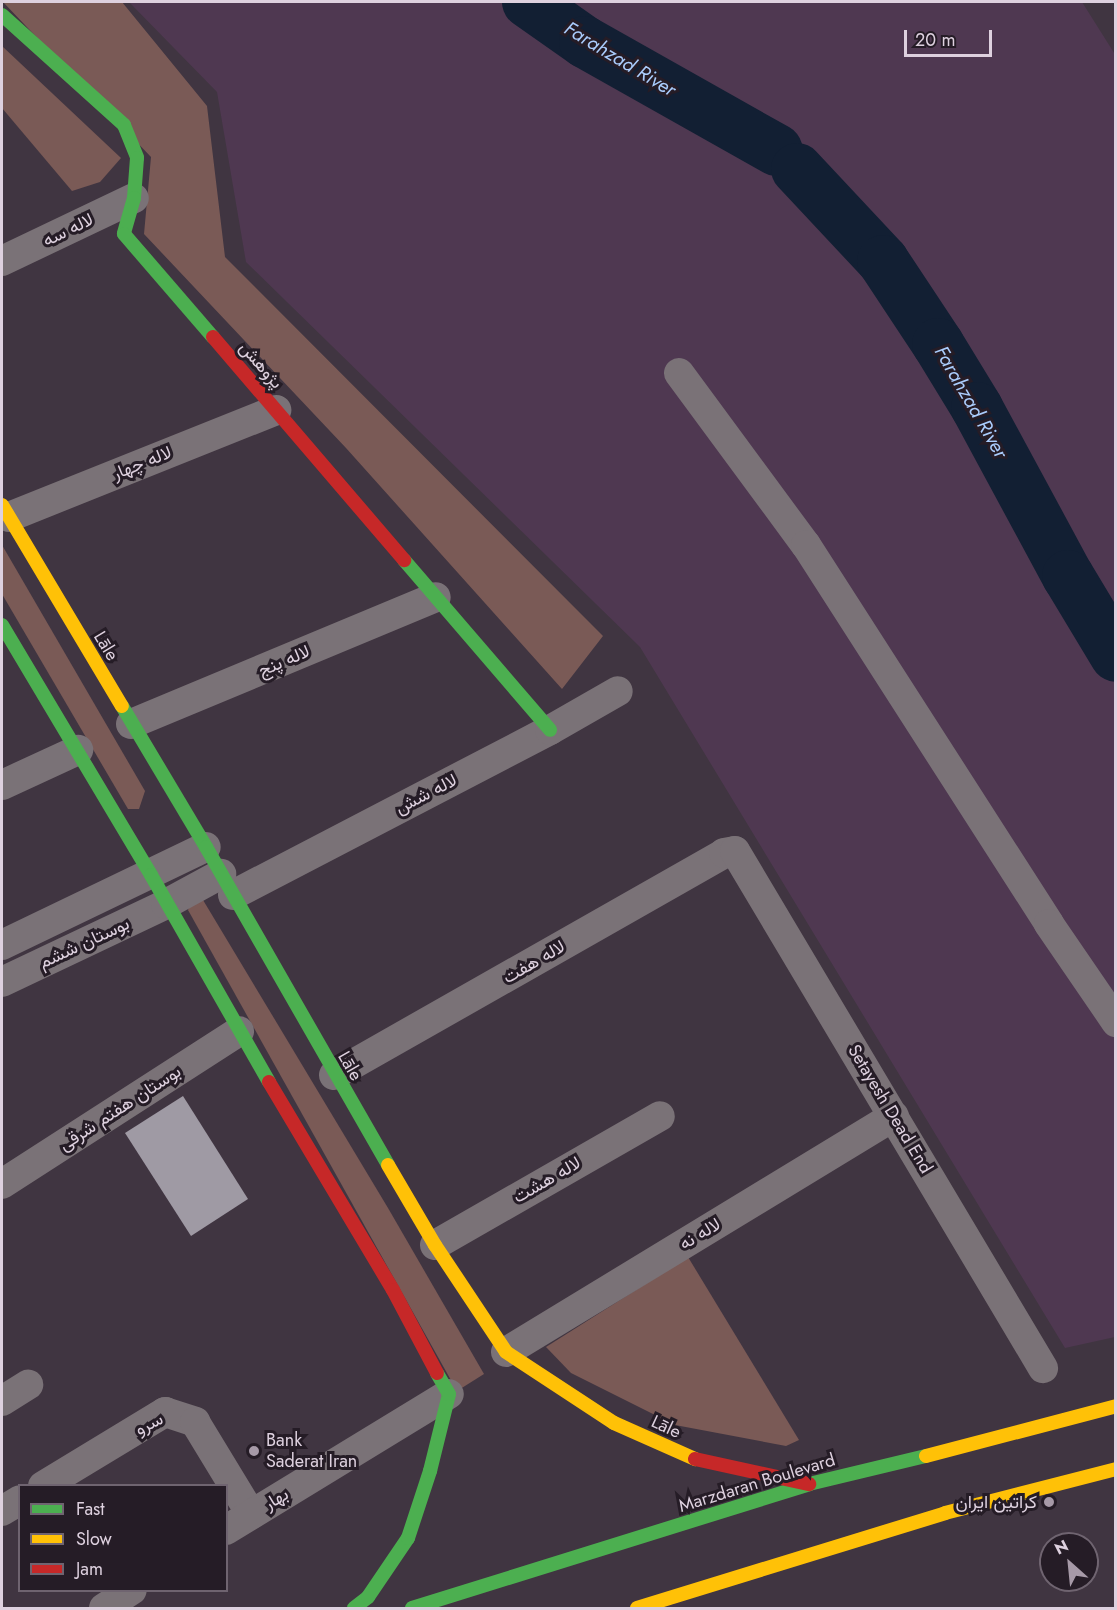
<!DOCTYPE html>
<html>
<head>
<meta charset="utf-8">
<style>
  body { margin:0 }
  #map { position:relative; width:1117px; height:1610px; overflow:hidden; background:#403541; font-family:Jost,Vazirmatn,sans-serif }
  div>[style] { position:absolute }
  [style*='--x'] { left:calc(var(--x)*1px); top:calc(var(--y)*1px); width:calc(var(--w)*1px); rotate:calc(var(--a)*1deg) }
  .built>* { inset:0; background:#4f3851 }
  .forest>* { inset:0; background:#7a5a56 }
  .river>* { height:52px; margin:-26px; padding:0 26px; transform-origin:26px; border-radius:26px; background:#121f33 }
  .building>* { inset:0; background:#9f9aa4 }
  .street>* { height:30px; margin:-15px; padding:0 15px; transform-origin:15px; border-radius:15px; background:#7a7277 }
  .fast>* { height:14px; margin:-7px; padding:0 7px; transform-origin:7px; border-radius:7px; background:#4caf50 }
  .slow>* { height:14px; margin:-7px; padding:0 7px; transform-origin:7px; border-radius:7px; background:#ffc107 }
  .jam>* { height:14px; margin:-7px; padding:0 7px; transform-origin:7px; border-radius:7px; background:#c62828 }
  .dots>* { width:16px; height:16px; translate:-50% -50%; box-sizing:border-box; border:3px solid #251c26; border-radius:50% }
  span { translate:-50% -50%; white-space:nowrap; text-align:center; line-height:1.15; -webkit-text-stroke:6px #251c26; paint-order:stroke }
  .street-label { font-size:18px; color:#ded1df }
  .poi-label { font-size:18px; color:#ded1df }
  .left { translate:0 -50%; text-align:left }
  .right { translate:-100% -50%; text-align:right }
  .water-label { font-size:20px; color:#aaccfc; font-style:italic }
  .frame { position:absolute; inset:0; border:3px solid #ded1df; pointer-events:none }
  .legend { position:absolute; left:18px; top:1484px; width:210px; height:108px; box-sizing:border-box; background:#251c26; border:2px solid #6f6470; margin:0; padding:8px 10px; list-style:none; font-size:18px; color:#ded1df }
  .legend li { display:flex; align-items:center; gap:12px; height:30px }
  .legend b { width:30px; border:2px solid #6f6470 }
  .north { position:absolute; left:1039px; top:1532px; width:60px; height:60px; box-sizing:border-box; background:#251c26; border:2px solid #6f6470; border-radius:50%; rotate:333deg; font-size:16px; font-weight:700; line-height:24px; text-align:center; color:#ded1df }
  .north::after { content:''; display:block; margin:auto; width:21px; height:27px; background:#a79aa8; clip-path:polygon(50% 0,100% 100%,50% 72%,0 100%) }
  .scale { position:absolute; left:904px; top:30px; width:88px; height:27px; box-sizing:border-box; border:3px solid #ded1df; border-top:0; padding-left:8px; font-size:18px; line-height:21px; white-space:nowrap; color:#ded1df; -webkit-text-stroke:4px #251c26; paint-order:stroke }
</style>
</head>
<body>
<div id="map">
  <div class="built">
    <i style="clip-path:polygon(129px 2px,1082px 2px,1116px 56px,1115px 1337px,1065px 1348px,640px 647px,246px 262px,217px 92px)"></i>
  </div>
  <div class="forest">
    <i style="clip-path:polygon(3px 2px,122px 2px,207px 106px,225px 257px,603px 636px,562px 689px,346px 448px,144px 234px,151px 157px)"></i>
    <i style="clip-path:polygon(2px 46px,121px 158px,100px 182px,72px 191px,2px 108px)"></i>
    <i style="clip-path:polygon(2px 545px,145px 791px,139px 809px,128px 809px,2px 594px)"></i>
    <i style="clip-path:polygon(200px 895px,388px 1208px,484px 1374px,457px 1391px,188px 910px,193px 896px)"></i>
    <i style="clip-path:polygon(688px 1257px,799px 1440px,786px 1446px,675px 1425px,571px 1373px,546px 1347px)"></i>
  </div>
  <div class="river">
    <i style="--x:528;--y:2;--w:70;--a:35.1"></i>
    <i style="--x:585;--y:42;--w:220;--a:29.4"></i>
    <i style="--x:797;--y:169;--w:126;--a:46.9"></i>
    <i style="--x:883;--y:261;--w:100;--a:56.5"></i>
    <i style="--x:938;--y:344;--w:75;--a:58.6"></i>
    <i style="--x:977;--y:408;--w:191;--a:61.6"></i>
    <i style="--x:1068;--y:576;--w:93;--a:59"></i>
  </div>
  <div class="building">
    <i style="clip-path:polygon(183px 1096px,248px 1199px,191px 1236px,125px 1133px)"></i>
  </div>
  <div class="street">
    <i style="--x:2;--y:261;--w:146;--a:-25.5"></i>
    <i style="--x:679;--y:373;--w:214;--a:53.6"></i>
    <i style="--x:806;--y:545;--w:450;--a:57.3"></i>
    <i style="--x:1049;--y:924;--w:119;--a:55.6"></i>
    <i style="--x:9;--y:517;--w:288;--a:-21.8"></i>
    <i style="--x:131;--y:724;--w:330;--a:-22.6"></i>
    <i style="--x:2;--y:785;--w:84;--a:-24.7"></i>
    <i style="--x:233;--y:895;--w:357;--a:-27.5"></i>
    <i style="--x:550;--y:730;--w:78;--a:-29.8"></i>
    <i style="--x:2;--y:945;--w:226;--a:-25.7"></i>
    <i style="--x:2;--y:982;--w:182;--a:-25.4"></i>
    <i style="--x:166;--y:904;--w:63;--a:-28.6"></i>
    <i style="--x:334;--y:1075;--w:449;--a:-29.6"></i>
    <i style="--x:724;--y:853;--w:11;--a:-10"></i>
    <i style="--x:735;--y:851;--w:602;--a:59.22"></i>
    <i style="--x:2;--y:1184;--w:282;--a:-32.8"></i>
    <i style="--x:435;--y:1245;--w:259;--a:-29.8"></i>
    <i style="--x:506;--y:1352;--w:454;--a:-31.3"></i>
    <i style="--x:2;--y:1401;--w:31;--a:-32"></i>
    <i style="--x:43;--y:1486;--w:143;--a:-31.2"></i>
    <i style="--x:165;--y:1412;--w:32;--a:18"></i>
    <i style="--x:195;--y:1422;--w:108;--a:58.7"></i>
    <i style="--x:2;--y:1511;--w:21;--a:-31"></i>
    <i style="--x:226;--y:1530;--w:261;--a:-31.4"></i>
    <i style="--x:104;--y:1608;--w:33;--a:-33"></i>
  </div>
  <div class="fast">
    <i style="--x:2;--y:15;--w:164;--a:42"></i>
    <i style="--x:124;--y:125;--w:35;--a:68"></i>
    <i style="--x:137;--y:158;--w:40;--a:94.3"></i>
    <i style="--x:134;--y:198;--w:37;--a:106"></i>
    <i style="--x:124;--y:234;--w:136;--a:49.2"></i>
    <i style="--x:404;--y:560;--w:224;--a:49.3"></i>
    <i style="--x:2;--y:625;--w:291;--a:59.2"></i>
    <i style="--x:151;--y:875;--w:238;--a:60.3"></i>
    <i style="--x:122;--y:706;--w:164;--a:59.2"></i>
    <i style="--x:206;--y:847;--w:366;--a:60.2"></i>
    <i style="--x:354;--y:1608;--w:18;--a:-38"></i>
    <i style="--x:368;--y:1597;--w:71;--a:-55.9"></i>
    <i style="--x:408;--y:1538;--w:71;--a:-71.8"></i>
    <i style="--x:430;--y:1471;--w:79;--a:-76.1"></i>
    <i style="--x:449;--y:1394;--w:24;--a:-120"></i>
    <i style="--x:412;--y:1608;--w:416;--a:-17.3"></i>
    <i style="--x:809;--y:1484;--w:120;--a:-13.5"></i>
  </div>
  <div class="slow">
    <i style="--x:2;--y:505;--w:234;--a:59.2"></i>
    <i style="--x:388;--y:1165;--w:93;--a:59.6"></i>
    <i style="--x:435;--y:1245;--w:128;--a:56.4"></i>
    <i style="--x:506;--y:1352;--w:129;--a:33.3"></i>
    <i style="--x:614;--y:1423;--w:89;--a:24"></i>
    <i style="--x:926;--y:1456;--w:196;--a:-14.7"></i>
    <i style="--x:637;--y:1608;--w:322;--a:-17.1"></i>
    <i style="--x:945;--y:1513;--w:177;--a:-14.4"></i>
  </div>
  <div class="jam">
    <i style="--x:213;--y:337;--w:294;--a:49.4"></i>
    <i style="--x:269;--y:1082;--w:242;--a:59.2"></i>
    <i style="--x:393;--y:1290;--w:94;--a:62.1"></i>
    <i style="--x:695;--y:1459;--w:117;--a:12.4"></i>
  </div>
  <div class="dots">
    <i style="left:254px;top:1451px;background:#a79aa8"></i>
    <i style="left:1049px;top:1502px;background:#a79aa8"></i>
  </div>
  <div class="street-label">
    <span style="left:68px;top:230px;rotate:-26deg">لاله سه</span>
    <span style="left:261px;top:365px;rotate:49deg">پژوهش</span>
    <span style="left:142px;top:463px;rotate:-22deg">لاله چهار</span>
    <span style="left:106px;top:646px;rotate:59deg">Lāle</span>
    <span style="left:284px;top:661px;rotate:-23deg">لاله پنج</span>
    <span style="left:426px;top:794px;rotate:-27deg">لاله شش</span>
    <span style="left:84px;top:943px;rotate:-25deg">بوستان ششم</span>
    <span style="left:534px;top:962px;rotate:-30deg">لاله هفت</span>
    <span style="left:350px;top:1066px;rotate:60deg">Lāle</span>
    <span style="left:120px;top:1108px;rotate:-33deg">بوستان هفتم شرقی</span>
    <span style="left:890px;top:1109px;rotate:59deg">Setayesh Dead End</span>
    <span style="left:547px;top:1180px;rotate:-30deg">لاله هشت</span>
    <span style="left:700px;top:1234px;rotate:-31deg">لاله نه</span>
    <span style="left:149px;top:1424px;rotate:-27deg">سرو</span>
    <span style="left:666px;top:1427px;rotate:25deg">Lāle</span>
    <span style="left:757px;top:1483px;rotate:-17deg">Marzdaran Boulevard</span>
    <span style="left:276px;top:1499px;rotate:-31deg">بهار</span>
  </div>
  <div class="poi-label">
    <span class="left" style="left:266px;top:1451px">Bank<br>Saderat Iran</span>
    <span class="right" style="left:1037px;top:1502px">کراتین ایران</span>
  </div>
  <div class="water-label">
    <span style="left:620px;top:59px;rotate:31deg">Farahzad River</span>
    <span style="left:971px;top:402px;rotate:60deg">Farahzad River</span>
  </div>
  <div class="frame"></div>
  <ul class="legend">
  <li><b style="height:8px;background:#4caf50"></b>Fast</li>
  <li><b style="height:8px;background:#ffc107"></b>Slow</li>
  <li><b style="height:8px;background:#c62828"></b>Jam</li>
  </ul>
  <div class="north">N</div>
  <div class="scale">20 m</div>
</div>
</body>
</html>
